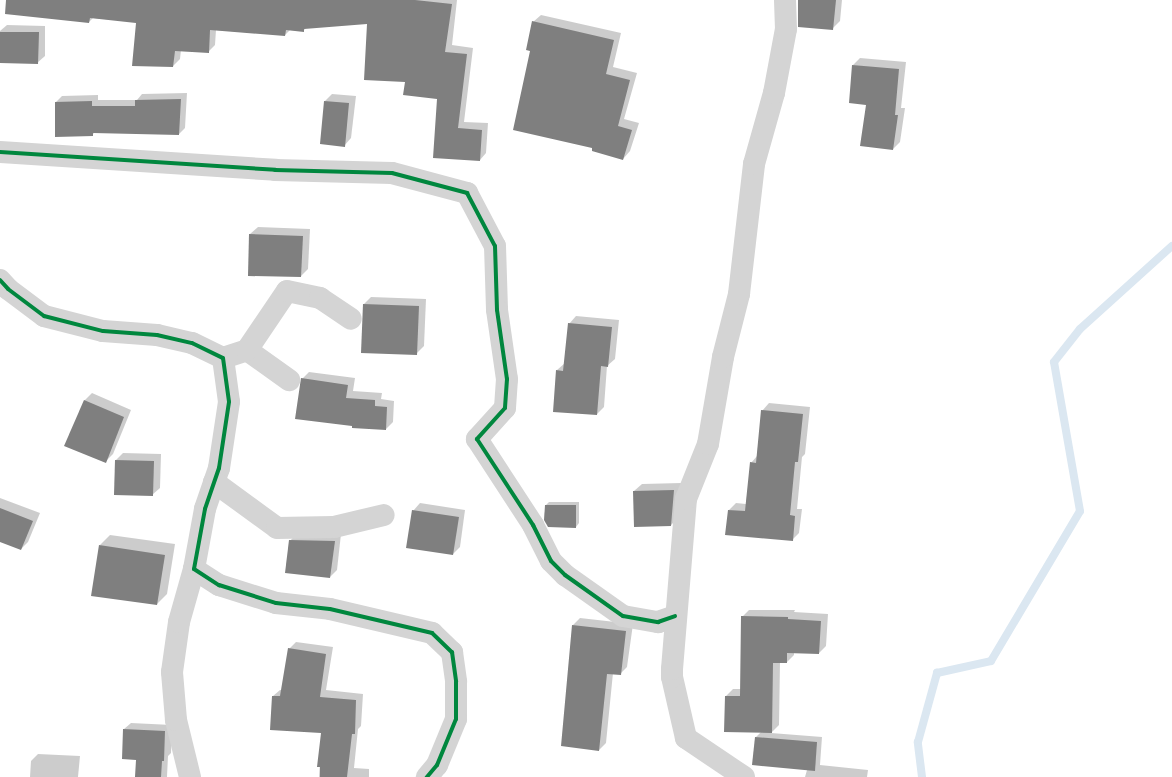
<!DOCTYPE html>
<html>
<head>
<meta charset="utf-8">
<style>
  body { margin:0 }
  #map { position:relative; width:1172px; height:777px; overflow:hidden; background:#fff; font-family:Raleway,sans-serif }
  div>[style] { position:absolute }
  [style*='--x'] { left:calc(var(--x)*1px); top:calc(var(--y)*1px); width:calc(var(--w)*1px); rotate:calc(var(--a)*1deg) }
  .shadow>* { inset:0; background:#0003 }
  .stream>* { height:8px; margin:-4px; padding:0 4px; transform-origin:4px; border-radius:4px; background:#dbe7f1 }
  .building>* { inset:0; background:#7f7f7f }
  .minor>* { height:22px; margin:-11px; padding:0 11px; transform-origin:11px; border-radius:11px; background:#d4d4d4 }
  .cycleway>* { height:4px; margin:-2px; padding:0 2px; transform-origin:2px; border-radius:2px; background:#00873e }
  span { translate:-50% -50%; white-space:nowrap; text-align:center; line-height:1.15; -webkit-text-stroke:4px #fff; paint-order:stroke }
</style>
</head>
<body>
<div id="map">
  <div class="shadow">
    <i style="clip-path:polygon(44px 0,457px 0,452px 45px,473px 48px,464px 122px,488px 123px,486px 153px,480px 160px,438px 98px,406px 81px,368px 23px,306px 28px,303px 31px,290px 30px,285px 35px,216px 30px,215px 45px,208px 52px,181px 50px,180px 59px,173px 66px,137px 22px,93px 18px,89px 22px)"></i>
    <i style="clip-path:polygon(798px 0,842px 0,840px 21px,833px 28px,799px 26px)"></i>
    <i style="clip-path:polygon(541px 15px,621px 33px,613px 67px,637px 73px,624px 119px,639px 123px,630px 151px,623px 159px,594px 147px,531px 50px,533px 22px)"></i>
    <i style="clip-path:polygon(7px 25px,45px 26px,45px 56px,37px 63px,0 62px,0 31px)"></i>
    <i style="clip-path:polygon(860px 58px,906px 62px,901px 108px,905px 108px,900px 142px,893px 149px,853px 65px)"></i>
    <i style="clip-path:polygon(187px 93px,185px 128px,179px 134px,95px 132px,92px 135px,56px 102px,62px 96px,98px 95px,98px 100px,137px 100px,142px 94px)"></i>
    <i style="clip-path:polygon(332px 94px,356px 96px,351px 138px,344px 146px,325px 101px)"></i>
    <i style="clip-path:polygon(258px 227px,310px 229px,308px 269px,301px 276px,250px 234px)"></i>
    <i style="clip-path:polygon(371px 297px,426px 299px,424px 346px,416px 354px,364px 304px)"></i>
    <i style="clip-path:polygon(576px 316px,619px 320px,615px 359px,607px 366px,604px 407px,597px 414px,557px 370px,565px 363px,569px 324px)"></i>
    <i style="clip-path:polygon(309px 372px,355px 378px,353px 391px,382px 393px,381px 399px,394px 401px,393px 422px,386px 429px,353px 425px,302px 379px)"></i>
    <i style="clip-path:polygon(92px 393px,131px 410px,113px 454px,106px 461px,84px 401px)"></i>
    <i style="clip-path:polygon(769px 403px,810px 407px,805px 454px,802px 457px,797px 509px,802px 509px,799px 533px,792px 540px,729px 510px,736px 503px,746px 504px,751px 463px,757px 456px,762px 411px)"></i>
    <i style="clip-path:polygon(123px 453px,161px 454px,160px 488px,152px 495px,116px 460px)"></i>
    <i style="clip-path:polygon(681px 483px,678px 518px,671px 525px,635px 526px,634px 491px,642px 484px)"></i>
    <i style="clip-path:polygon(0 498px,40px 513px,28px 542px,21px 549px,0 541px)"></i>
    <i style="clip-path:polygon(549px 502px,579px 502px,579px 523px,576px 527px,546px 505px)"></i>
    <i style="clip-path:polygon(420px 503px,465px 510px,460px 547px,453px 554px,413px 511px)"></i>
    <i style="clip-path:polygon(297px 533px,341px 534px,337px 570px,330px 577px,290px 541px)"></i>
    <i style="clip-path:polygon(110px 535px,175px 544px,167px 594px,157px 604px,100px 545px)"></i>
    <i style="clip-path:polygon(749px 610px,795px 610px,794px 612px,828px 614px,826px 646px,819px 653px,794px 652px,794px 655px,787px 662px,780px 662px,779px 725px,771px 733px,822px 737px,820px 765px,868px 770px,867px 777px,805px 777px,807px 770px,756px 737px,761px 732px,726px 696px,733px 689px,741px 689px,742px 617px)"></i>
    <i style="clip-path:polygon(580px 618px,633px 624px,627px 667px,620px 674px,613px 673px,606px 743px,599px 750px,573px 625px)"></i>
    <i style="clip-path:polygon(296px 642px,333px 647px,326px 690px,363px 694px,361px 726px,358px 729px,354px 768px,369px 769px,369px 777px,319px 777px,322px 732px,273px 696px,280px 690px,282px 690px,289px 649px)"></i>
    <i style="clip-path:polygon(131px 723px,172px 725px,171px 753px,168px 756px,167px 777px,136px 777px,137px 759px,124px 729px)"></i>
    <i style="clip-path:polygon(38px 754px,80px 756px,78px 777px,30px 777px,31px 761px)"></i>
  </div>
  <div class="stream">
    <i style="--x:922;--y:777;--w:35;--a:-97"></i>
    <i style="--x:918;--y:742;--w:72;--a:-74.6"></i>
    <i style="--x:937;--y:673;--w:55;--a:-12.5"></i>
    <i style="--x:991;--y:661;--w:174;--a:-59.3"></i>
    <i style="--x:1080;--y:511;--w:151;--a:-99.9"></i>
    <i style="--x:1054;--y:362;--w:42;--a:-51.8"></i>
    <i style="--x:1080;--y:329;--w:124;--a:-42.1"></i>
  </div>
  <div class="building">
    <i style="clip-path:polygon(6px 0,415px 0,452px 4px,445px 52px,467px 54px,458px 128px,482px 130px,480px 161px,433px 158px,437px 99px,403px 95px,405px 82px,364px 80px,367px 24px,304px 29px,304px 32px,286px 30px,285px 36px,210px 30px,209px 53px,175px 51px,173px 67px,132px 66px,136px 23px,90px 18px,89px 23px,5px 14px)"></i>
    <i style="clip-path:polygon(798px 0,836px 0,833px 30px,798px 27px)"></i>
    <i style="clip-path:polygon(532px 21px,614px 40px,606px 74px,630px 80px,618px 126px,632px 130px,623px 160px,592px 151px,592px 148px,513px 130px,530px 51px,526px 50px)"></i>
    <i style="clip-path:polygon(0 32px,39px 32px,38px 64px,0 63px)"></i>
    <i style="clip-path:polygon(852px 65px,899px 69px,895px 115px,898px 115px,893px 150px,860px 146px,866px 105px,849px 103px)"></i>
    <i style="clip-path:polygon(181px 99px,179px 135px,93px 133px,93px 136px,55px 137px,55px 102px,92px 101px,92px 106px,135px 106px,135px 100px)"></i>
    <i style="clip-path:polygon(324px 101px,349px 103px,345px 147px,320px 144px)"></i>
    <i style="clip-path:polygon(249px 234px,303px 236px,301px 277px,248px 276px)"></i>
    <i style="clip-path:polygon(363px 304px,419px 306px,417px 355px,361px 353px)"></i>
    <i style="clip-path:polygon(568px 323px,612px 327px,608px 367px,601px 366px,597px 415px,553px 412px,556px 370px,563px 371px)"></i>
    <i style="clip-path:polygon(301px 378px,348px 385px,346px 398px,375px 400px,375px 406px,387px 407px,386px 430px,352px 428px,352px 426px,295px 419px)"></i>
    <i style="clip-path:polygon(84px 400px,124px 417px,106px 463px,64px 446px)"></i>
    <i style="clip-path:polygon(761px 410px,803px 414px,798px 462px,795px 462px,790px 515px,795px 516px,793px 541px,725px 535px,728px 510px,745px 511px,750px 462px,756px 463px)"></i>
    <i style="clip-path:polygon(115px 460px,154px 461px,153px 496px,114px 495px)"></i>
    <i style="clip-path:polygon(674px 490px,671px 526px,634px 527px,633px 491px)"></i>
    <i style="clip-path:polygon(545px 505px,576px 505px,576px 528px,548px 527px,544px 520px)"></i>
    <i style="clip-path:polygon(0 508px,33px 521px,21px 550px,0 542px)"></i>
    <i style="clip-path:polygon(412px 510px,459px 517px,453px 555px,406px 548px)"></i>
    <i style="clip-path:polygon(289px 540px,335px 541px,330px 578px,285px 573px)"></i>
    <i style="clip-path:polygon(99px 545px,165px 555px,157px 605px,91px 596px)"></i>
    <i style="clip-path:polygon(741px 616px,788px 617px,788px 619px,821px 621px,819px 654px,787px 653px,787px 663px,773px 663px,772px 733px,724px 732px,725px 696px,740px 696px)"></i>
    <i style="clip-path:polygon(572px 625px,626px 631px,621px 675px,607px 674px,599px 751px,561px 746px)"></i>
    <i style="clip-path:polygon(288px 648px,326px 654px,320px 697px,356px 700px,355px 734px,352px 734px,347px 777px,320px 777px,320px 767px,317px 767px,321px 733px,270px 730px,272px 696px,280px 696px)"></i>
    <i style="clip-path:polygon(123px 729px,165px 731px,164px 761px,162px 761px,161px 777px,135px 777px,136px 760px,122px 759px)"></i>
    <i style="clip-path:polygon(755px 737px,817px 742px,815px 771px,752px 765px)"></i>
  </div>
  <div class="minor">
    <i style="--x:0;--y:152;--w:276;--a:3.7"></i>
    <i style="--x:275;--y:170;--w:117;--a:1.5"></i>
    <i style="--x:392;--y:173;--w:78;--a:14.9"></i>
    <i style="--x:467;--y:193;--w:60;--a:62.2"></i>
    <i style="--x:495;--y:246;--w:64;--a:88.2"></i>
    <i style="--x:497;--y:310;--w:70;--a:81.8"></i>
    <i style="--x:507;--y:379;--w:29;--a:94"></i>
    <i style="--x:505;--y:408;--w:42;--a:132.1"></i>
    <i style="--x:477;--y:439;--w:103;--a:56.9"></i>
    <i style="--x:533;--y:525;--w:40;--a:63.4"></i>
    <i style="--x:551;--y:561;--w:20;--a:45"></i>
    <i style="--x:565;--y:575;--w:71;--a:35.3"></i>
    <i style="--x:623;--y:616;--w:36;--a:10"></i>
    <i style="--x:658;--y:622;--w:18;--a:-19"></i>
    <i style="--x:0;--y:280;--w:12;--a:48"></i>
    <i style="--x:8;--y:289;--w:45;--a:36.9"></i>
    <i style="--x:44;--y:316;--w:61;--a:14.3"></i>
    <i style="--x:103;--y:331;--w:54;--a:4.2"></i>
    <i style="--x:157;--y:335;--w:36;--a:13"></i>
    <i style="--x:192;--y:343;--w:34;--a:26"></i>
    <i style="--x:223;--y:358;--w:44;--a:82.2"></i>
    <i style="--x:229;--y:402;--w:67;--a:98.6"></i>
    <i style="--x:219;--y:468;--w:43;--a:108.9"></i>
    <i style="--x:205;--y:509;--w:61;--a:100.4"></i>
    <i style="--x:194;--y:569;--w:30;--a:33"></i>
    <i style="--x:219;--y:585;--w:60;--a:17.5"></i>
    <i style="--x:276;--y:603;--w:54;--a:6.3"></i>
    <i style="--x:330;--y:609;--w:105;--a:13.2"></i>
    <i style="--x:432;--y:633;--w:28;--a:44"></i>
    <i style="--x:452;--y:652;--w:30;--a:82"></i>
    <i style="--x:456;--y:682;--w:37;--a:90"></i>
    <i style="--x:456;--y:719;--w:50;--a:112.4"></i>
    <i style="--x:437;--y:765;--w:16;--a:130"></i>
    <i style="--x:247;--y:350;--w:52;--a:35.5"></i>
    <i style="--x:223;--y:358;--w:25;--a:-18"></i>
    <i style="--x:247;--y:350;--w:71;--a:-55.9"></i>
    <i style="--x:287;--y:291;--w:34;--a:12"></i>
    <i style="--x:320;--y:298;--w:37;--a:34"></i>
    <i style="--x:214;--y:482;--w:78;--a:36.1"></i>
    <i style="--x:277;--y:528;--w:57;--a:-1"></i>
    <i style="--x:334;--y:527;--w:51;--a:-13.5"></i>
    <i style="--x:190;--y:777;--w:59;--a:-103.8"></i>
    <i style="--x:176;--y:720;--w:48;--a:-94.8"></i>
    <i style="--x:172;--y:672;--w:50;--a:-82"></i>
    <i style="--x:179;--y:622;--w:55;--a:-74.2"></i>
    <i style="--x:744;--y:777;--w:70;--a:-146.1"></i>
    <i style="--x:686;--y:738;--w:63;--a:-102.9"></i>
    <i style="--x:672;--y:677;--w:8;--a:-90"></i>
    <i style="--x:672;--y:669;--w:171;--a:-85.3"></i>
    <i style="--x:686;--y:499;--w:59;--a:-68.2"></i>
    <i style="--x:708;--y:444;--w:88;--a:-80.2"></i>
    <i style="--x:723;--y:357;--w:65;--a:-75.7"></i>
    <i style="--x:739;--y:294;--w:131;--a:-83.4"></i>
    <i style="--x:754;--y:164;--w:74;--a:-74.3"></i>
    <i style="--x:774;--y:93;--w:65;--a:-79.4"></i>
    <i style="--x:786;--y:29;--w:29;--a:-92"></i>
  </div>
  <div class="cycleway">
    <i style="--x:0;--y:152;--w:276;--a:3.7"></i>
    <i style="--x:275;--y:170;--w:117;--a:1.5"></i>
    <i style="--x:392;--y:173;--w:78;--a:14.9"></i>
    <i style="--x:467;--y:193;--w:60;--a:62.2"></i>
    <i style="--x:495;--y:246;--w:64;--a:88.2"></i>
    <i style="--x:497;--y:310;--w:70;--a:81.8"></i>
    <i style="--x:507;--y:379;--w:29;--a:94"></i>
    <i style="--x:505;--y:408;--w:42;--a:132.1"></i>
    <i style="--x:477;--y:439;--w:103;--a:56.9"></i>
    <i style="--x:533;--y:525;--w:40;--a:63.4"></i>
    <i style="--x:551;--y:561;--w:20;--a:45"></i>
    <i style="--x:565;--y:575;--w:71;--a:35.3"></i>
    <i style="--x:623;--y:616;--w:36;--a:10"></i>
    <i style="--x:658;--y:622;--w:18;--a:-19"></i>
    <i style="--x:0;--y:280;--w:12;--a:48"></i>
    <i style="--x:8;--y:289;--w:45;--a:36.9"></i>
    <i style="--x:44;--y:316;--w:61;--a:14.3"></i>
    <i style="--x:103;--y:331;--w:54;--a:4.2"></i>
    <i style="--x:157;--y:335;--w:36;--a:13"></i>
    <i style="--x:192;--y:343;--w:34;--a:26"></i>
    <i style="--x:223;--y:358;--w:44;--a:82.2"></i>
    <i style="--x:229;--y:402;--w:67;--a:98.6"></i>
    <i style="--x:219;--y:468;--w:43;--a:108.9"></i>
    <i style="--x:205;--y:509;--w:61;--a:100.4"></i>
    <i style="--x:194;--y:569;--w:30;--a:33"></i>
    <i style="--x:219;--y:585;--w:60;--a:17.5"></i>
    <i style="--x:276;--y:603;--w:54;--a:6.3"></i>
    <i style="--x:330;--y:609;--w:105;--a:13.2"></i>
    <i style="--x:432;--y:633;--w:28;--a:44"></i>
    <i style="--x:452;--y:652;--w:30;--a:82"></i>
    <i style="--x:456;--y:682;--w:37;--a:90"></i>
    <i style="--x:456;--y:719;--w:50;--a:112.4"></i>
    <i style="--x:437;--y:765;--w:16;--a:130"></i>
  </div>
</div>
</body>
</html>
